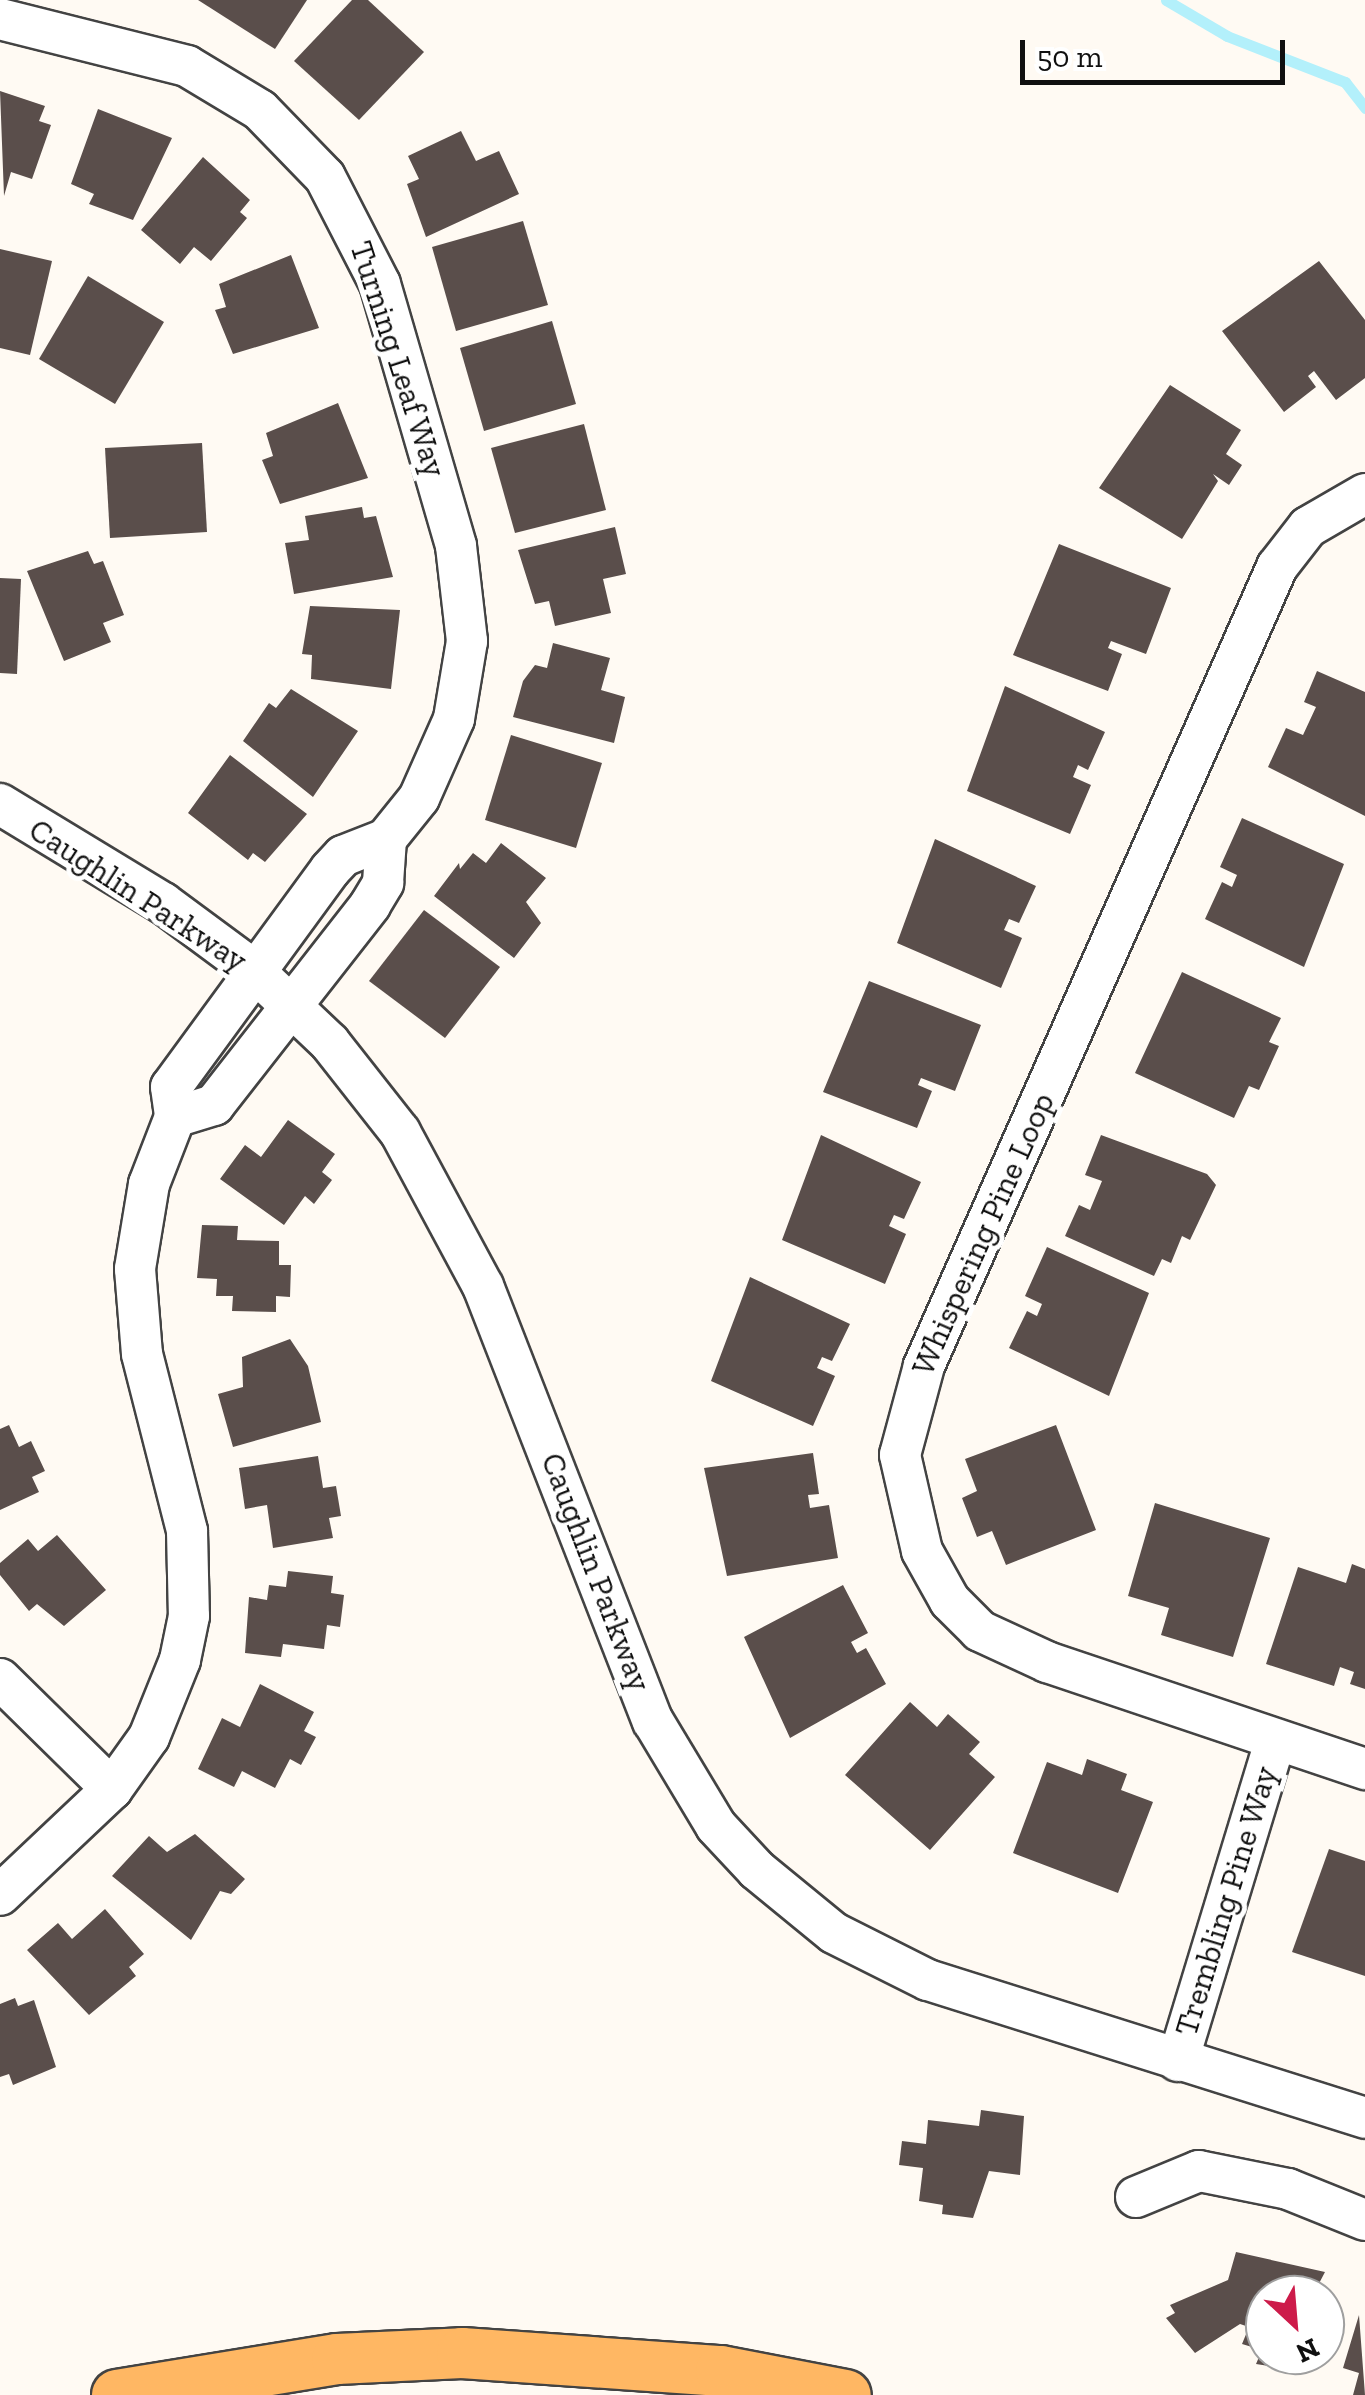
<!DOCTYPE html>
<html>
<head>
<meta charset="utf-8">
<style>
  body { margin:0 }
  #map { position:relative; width:1365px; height:2395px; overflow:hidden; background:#fffaf3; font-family:"Zilla Slab",serif }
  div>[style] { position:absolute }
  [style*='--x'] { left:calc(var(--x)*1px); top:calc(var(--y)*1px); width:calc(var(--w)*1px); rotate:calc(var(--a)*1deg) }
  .stream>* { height:11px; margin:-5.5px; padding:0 5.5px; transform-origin:5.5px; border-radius:5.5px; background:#b3f0fb }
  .building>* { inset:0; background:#5a4e4b }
  .roads { filter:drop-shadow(2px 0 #434343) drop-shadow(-2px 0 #434343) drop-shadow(0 2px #434343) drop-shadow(0 -2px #434343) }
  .minor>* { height:40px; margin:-20px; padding:0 20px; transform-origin:20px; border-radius:20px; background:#fff }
  .major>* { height:50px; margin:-25px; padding:0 25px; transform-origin:25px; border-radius:25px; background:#ffb763 }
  span { translate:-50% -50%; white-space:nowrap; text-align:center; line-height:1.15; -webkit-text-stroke:10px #fff; paint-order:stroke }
  .street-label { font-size:32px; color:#101010 }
  .north { position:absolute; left:1245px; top:2275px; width:100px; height:100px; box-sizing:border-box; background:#fff; border:2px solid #9f9f9f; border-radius:50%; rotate:154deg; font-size:28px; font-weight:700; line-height:40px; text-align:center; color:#101010 }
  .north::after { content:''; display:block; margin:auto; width:35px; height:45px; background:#cd1b4a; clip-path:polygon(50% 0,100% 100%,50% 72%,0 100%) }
  .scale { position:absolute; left:1020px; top:40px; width:265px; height:45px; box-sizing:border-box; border:5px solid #101010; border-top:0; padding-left:12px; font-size:30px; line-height:35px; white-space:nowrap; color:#101010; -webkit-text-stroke:8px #fff; paint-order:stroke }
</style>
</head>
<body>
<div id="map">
  <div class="stream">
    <i style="--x:1166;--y:0;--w:71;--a:30.5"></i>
    <i style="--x:1227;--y:36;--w:127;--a:21.3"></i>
    <i style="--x:1345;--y:82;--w:33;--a:52"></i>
  </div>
  <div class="building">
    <i style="clip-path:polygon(198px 0,307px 0,275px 49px)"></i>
    <i style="clip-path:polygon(352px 0,368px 0,424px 52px,359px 120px,294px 61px)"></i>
    <i style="clip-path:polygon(0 91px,45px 106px,39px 121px,51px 125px,32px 179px,11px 172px,4px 196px)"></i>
    <i style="clip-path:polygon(98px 109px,172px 138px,133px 220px,89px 204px,94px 194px,71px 184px)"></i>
    <i style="clip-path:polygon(461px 131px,476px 161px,499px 151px,519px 194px,426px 237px,407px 184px,419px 179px,408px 156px)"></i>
    <i style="clip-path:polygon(203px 157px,250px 200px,240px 212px,247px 218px,211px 261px,194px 247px,180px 264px,141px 230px)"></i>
    <i style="clip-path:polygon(523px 221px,548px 305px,456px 331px,432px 247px)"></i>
    <i style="clip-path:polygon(0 249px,52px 261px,30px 355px,0 348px)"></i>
    <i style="clip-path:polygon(291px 255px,319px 328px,233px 354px,215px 310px,226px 307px,219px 284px)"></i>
    <i style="clip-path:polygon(1319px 261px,1365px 320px,1365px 378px,1336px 400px,1314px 371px,1308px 376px,1316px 387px,1284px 412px,1222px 331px)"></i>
    <i style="clip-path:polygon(88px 276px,164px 322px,115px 404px,39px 359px)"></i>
    <i style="clip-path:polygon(552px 321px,576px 404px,484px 431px,460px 348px)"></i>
    <i style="clip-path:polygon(1170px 385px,1241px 430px,1226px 454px,1242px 465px,1229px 485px,1213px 474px,1218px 481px,1182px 539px,1099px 488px)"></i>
    <i style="clip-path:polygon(338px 403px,368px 478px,280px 504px,262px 460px,273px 456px,266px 433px)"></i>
    <i style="clip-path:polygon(584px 424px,606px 510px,515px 533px,491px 448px)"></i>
    <i style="clip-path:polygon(202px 443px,207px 532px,110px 538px,105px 448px)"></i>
    <i style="clip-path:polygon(362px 507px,364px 518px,376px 516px,393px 577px,294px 594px,285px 543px,309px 540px,305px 516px)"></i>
    <i style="clip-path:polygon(615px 527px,626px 574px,603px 579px,611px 613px,555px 626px,549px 601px,535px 604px,518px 550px)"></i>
    <i style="clip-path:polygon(1059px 544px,1171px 588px,1146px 654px,1111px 641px,1108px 648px,1122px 654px,1108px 691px,1013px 655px)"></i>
    <i style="clip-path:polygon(88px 551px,94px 564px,103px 561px,124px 615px,103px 623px,111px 642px,64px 661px,27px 571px)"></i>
    <i style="clip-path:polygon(0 578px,21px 579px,17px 674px,0 673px)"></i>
    <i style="clip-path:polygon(310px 606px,400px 610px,391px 689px,311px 679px,312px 655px,302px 654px)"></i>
    <i style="clip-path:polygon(553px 643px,610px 658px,601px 690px,625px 697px,614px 743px,513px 717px,523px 681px,535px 665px,547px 668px)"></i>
    <i style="clip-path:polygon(1317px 671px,1365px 692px,1365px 816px,1268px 767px,1286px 728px,1303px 735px,1316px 707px,1304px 702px)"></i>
    <i style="clip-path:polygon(1005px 686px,1105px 732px,1088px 770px,1078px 765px,1073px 777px,1091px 785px,1070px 834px,967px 791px)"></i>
    <i style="clip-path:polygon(291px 689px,358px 731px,313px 797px,243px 741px,269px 703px,276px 708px)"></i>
    <i style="clip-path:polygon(511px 735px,602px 763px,576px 848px,485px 820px)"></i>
    <i style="clip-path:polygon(230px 755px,307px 814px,265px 862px,253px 853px,248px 860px,188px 813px)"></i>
    <i style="clip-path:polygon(1242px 818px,1344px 864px,1304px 967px,1205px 919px,1222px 882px,1232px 887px,1237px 875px,1220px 867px)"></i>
    <i style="clip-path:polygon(935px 839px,1036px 886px,1019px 923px,1009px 919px,1004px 930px,1022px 938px,1001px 988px,897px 943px)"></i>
    <i style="clip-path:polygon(501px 843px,546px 878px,526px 902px,541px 923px,514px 958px,434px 896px,459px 863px,460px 869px,473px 853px,486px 863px)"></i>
    <i style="clip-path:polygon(424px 910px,500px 967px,445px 1038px,369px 981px)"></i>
    <i style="clip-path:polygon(1182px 972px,1281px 1018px,1269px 1042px,1279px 1046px,1259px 1090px,1249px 1086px,1234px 1118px,1135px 1073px)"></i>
    <i style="clip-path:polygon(869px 981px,981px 1025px,955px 1091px,921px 1078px,918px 1085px,932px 1091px,917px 1128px,823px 1092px)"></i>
    <i style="clip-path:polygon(288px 1120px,335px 1154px,322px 1172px,332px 1180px,314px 1204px,305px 1196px,284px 1225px,220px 1179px,245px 1145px,261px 1157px)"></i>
    <i style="clip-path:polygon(821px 1135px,921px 1182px,904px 1219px,894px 1215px,889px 1226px,906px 1234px,885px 1284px,782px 1240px)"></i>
    <i style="clip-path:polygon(1101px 1135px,1207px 1174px,1216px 1185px,1190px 1240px,1182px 1236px,1171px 1263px,1162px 1259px,1154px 1276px,1065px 1236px,1079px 1205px,1090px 1210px,1102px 1181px,1085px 1175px)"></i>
    <i style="clip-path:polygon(202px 1225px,238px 1226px,237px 1240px,279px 1241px,279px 1265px,291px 1265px,290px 1297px,276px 1296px,276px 1312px,232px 1311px,233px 1296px,216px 1296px,217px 1279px,197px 1278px)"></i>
    <i style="clip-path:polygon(1047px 1247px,1149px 1293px,1109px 1396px,1009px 1348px,1027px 1311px,1037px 1316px,1042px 1304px,1025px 1296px)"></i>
    <i style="clip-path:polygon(750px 1277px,850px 1324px,832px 1361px,822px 1357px,817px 1368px,835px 1376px,813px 1426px,711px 1381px)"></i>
    <i style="clip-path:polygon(290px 1339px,308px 1366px,321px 1422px,233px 1447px,218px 1394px,243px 1387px,242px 1357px)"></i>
    <i style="clip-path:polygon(9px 1425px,19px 1447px,31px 1441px,45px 1471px,32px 1477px,39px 1492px,0 1510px,0 1429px)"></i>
    <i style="clip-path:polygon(1056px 1425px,1096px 1530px,1006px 1565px,992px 1531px,977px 1537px,962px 1498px,977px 1491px,965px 1459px)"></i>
    <i style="clip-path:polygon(813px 1453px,819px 1494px,808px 1495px,810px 1508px,829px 1505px,838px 1558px,727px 1576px,704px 1468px)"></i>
    <i style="clip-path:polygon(318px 1456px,323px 1488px,336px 1486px,341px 1516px,329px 1518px,333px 1538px,273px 1548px,267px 1505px,245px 1509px,239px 1468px)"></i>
    <i style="clip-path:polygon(1155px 1503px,1270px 1538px,1233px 1657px,1161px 1635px,1169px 1608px,1128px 1596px)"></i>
    <i style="clip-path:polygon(57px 1535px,106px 1590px,64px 1626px,37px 1604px,29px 1611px,0 1575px,0 1563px,28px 1539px,38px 1551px)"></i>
    <i style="clip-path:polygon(1352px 1564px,1365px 1569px,1365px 1689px,1350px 1684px,1354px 1672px,1340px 1667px,1334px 1686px,1266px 1664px,1298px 1567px,1346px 1583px)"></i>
    <i style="clip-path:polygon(288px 1571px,333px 1576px,331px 1593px,344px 1595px,340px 1627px,327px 1625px,324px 1649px,283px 1644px,281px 1657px,245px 1653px,249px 1597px,267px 1600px,269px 1585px,286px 1587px)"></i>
    <i style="clip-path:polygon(843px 1585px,868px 1633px,851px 1642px,857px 1653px,866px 1648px,886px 1684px,790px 1738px,744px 1637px)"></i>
    <i style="clip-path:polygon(260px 1684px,314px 1712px,304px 1731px,316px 1737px,301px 1765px,290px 1759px,275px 1788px,242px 1771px,234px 1787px,198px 1769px,222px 1718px,240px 1727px)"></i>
    <i style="clip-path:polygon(910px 1702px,937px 1727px,948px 1714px,980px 1742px,969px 1754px,995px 1777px,930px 1850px,845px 1775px)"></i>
    <i style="clip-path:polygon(1087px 1759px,1127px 1774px,1121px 1790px,1153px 1802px,1118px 1893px,1013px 1853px,1047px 1762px,1082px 1775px)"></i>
    <i style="clip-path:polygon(195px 1834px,245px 1879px,231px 1894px,220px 1891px,191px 1940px,112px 1876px,149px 1836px,167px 1852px)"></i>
    <i style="clip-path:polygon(1329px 1849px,1365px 1861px,1365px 1976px,1292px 1952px)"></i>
    <i style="clip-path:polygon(105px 1909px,144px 1954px,129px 1967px,136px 1976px,89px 2015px,27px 1950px,58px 1923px,72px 1939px)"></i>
    <i style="clip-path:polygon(15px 1998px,18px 2006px,34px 2000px,56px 2067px,13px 2085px,9px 2074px,0 2077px,0 2004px)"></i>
    <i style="clip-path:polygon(981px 2110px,1024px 2116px,1020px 2175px,989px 2171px,973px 2218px,942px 2214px,943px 2205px,919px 2201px,923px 2168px,899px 2165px,902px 2141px,926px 2144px,928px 2120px,979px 2126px)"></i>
    <i style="clip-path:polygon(1236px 2252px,1325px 2272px,1313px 2295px,1265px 2295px,1265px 2355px,1300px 2355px,1295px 2370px,1256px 2364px,1262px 2350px,1242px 2344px,1249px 2327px,1240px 2324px,1195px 2353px,1166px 2318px,1175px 2313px,1170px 2305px,1228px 2280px)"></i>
    <i style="clip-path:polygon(1359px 2315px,1365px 2395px,1353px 2395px,1359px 2373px,1343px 2368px)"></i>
  </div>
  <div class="roads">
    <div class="minor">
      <i style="--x:0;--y:19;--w:193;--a:14.1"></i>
      <i style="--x:187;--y:66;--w:85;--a:31.1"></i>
      <i style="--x:260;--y:110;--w:93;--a:45.9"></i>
      <i style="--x:325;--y:177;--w:120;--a:62.8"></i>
      <i style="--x:380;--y:284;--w:273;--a:73.8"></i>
      <i style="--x:456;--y:546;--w:96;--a:83.4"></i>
      <i style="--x:467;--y:641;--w:79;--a:99.5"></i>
      <i style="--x:454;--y:719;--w:86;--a:113.9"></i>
      <i style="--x:419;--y:798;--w:53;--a:128.8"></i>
      <i style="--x:386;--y:839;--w:46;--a:158.4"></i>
      <i style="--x:343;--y:856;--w:19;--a:133"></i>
      <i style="--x:330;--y:870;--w:269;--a:126.2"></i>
      <i style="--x:171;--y:1087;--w:30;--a:82"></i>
      <i style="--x:175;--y:1117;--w:72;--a:111.2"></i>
      <i style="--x:149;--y:1184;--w:86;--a:99.4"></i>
      <i style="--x:135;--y:1269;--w:85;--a:85.3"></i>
      <i style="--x:142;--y:1354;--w:183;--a:75.7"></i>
      <i style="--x:187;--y:1531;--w:85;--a:88.7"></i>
      <i style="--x:189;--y:1616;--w:45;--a:101.6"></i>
      <i style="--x:180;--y:1660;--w:83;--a:111.9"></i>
      <i style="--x:149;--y:1737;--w:64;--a:125.4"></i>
      <i style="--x:112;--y:1789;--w:154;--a:136.6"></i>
      <i style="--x:1365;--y:494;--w:66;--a:149.9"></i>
      <i style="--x:1308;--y:527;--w:51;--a:127.8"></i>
      <i style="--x:1277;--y:567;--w:874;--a:113.84"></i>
      <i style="--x:924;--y:1366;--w:92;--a:105.1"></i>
      <i style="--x:900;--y:1455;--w:98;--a:77.1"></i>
      <i style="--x:922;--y:1551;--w:57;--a:60.8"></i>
      <i style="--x:950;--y:1601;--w:42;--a:45"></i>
      <i style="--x:980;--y:1631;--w:74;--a:24.8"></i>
      <i style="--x:1047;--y:1662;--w:336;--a:18.6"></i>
      <i style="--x:0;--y:804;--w:191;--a:31.3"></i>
      <i style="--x:163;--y:903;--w:109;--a:36.5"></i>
      <i style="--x:251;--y:968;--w:109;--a:43.5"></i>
      <i style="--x:330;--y:1043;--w:113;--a:51.8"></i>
      <i style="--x:400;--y:1132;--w:175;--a:61.7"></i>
      <i style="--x:483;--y:1286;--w:467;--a:68.7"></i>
      <i style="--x:653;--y:1721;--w:122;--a:59"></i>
      <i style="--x:716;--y:1826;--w:60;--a:47"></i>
      <i style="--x:757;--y:1870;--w:99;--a:39.3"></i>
      <i style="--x:834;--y:1933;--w:105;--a:26.6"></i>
      <i style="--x:928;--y:1980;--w:458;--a:17.5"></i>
      <i style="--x:175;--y:1117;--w:41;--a:-17.1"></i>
      <i style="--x:214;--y:1105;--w:254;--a:-52"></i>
      <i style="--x:370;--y:905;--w:26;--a:-59"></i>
      <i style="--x:383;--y:883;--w:44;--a:-86.1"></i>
      <i style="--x:0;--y:1679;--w:157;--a:44.5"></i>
      <i style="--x:1178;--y:2061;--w:334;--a:-73.1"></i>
      <i style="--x:1136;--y:2197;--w:68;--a:-22.4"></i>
      <i style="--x:1199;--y:2171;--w:91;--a:11.4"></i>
      <i style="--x:1288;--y:2189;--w:83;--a:21.9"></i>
    </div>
    <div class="major">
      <i style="--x:117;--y:2395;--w:223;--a:-9.3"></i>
      <i style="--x:337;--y:2359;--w:125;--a:-2.7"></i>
      <i style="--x:462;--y:2353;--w:260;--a:4"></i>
      <i style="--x:721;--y:2371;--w:127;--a:10.9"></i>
    </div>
  </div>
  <div class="street-label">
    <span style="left:398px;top:359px;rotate:72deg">Turning Leaf Way</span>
    <span style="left:138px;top:895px;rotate:33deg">Caughlin Parkway</span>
    <span style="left:983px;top:1234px;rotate:-66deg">Whispering Pine Loop</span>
    <span style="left:596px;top:1572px;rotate:69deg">Caughlin Parkway</span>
    <span style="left:1226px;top:1901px;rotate:-73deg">Trembling Pine Way</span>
  </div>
  <div class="north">N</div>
  <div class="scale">50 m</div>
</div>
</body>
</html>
